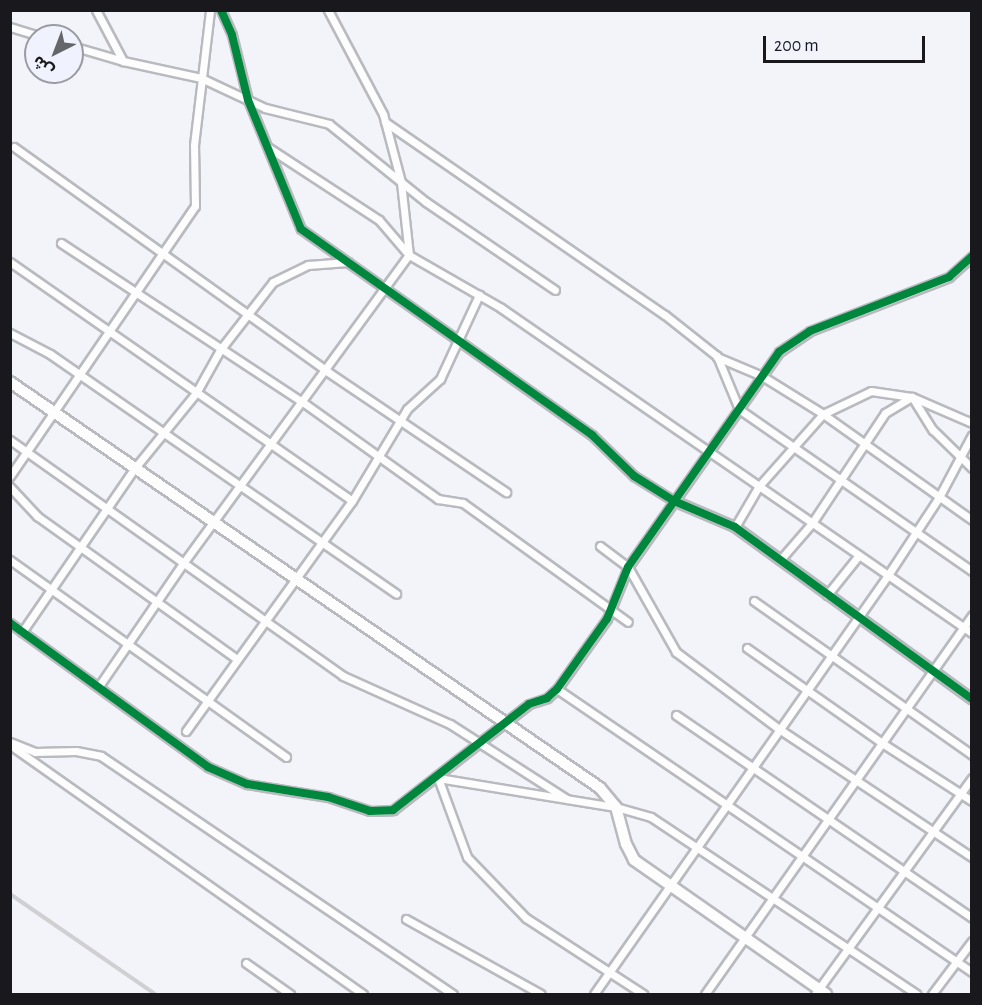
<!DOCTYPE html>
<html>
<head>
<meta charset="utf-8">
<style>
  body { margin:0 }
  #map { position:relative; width:982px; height:1005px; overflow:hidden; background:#f3f4fa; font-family:"Alegreya Sans","Noto Sans Arabic",sans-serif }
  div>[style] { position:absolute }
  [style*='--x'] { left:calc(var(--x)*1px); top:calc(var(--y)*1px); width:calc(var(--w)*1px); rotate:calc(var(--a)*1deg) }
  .roads { filter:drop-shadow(2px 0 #b9babf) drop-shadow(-2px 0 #b9babf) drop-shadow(0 2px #b9babf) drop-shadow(0 -2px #b9babf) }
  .minor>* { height:7px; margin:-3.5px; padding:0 3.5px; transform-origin:3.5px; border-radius:3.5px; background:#fdfdfe }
  .tertiary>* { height:8px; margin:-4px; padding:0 4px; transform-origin:4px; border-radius:4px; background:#fdfdfe }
  .primary>* { height:10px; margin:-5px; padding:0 5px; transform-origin:5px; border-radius:5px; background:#fdfdfe }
  .rail>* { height:4px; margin-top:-2px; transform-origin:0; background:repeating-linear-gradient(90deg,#f0f2fd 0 4.5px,#d0d0d2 0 9px); box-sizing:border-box; border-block:2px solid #d0d0d2 }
  .cycleway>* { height:8px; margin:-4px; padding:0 4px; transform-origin:4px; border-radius:4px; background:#00873e }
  span { translate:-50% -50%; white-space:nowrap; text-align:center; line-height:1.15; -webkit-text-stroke:4.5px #f0f2fd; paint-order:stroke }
  .frame { position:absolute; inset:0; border:12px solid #19191d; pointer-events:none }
  .north { position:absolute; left:24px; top:24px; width:60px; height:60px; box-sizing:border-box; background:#f0f2fd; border:2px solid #9a9ba3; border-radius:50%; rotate:222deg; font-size:16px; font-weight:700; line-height:24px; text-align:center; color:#19191d }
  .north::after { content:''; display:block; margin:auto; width:21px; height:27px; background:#65666a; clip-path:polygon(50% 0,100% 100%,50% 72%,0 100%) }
  .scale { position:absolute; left:763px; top:36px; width:162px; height:27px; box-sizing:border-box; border:3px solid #19191d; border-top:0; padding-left:8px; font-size:18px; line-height:21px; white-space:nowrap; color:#19191d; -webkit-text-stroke:4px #f0f2fd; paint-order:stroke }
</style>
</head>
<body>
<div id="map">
  <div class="roads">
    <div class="minor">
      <i style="--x:96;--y:10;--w:58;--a:62.1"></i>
      <i style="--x:123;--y:61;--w:80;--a:12.3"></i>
      <i style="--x:201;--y:78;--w:71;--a:25.1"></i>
      <i style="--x:265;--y:108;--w:66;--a:14"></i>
      <i style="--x:329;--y:124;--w:124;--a:38.8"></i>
      <i style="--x:426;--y:202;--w:156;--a:34.3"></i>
      <i style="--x:221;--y:10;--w:27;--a:66"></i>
      <i style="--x:232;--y:35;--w:67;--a:76.2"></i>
      <i style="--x:248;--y:100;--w:139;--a:67.7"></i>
      <i style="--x:301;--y:229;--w:357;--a:35.3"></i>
      <i style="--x:592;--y:435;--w:59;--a:44.3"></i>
      <i style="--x:634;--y:476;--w:47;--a:32"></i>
      <i style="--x:10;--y:27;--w:30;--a:17"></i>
      <i style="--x:72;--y:46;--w:53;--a:16.4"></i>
      <i style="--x:385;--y:122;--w:340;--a:34.6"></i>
      <i style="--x:665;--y:315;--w:66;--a:38.3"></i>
      <i style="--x:717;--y:356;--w:57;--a:67.5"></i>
      <i style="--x:739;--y:409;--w:284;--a:34.8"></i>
      <i style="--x:14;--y:147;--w:386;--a:35.6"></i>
      <i style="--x:328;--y:372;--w:215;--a:34"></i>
      <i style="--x:269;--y:148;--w:131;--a:33.2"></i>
      <i style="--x:379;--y:220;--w:46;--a:49.4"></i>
      <i style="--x:409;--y:255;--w:106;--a:29.9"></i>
      <i style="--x:501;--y:308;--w:572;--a:34.61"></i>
      <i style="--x:61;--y:243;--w:291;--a:33.4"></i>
      <i style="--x:304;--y:403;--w:165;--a:35.6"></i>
      <i style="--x:438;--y:499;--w:25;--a:9"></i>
      <i style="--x:463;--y:503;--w:203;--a:35.8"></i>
      <i style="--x:10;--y:262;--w:417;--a:34.9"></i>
      <i style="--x:10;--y:333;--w:45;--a:27.7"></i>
      <i style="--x:50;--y:354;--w:421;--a:34.7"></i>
      <i style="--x:717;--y:357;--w:49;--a:22.9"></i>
      <i style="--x:762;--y:376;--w:72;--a:31.9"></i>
      <i style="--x:823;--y:414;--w:183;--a:35.4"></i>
      <i style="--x:10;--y:440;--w:408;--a:35.3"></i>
      <i style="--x:343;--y:676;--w:117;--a:24.2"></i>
      <i style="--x:450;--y:724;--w:139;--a:32.7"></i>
      <i style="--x:10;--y:476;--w:327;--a:-55.6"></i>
      <i style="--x:195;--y:206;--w:61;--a:-90.9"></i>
      <i style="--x:194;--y:145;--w:136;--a:-83.2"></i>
      <i style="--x:10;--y:487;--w:40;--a:47"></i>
      <i style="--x:37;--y:516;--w:246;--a:35.6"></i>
      <i style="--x:735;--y:527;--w:48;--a:-59.7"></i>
      <i style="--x:759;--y:486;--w:96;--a:-48.4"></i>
      <i style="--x:823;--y:414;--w:53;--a:-25.6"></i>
      <i style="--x:871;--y:391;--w:41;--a:8.3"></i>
      <i style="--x:912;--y:397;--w:39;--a:58"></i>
      <i style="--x:933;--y:430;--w:54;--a:44.3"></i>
      <i style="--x:600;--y:546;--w:35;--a:37"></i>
      <i style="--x:628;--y:567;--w:98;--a:60.5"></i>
      <i style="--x:676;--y:652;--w:129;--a:36.8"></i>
      <i style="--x:779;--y:729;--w:232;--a:33.6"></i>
      <i style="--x:10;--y:560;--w:339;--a:35.5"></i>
      <i style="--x:780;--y:560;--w:49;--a:-49.1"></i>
      <i style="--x:812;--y:523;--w:132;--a:-56.4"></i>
      <i style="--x:885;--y:413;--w:31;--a:-31"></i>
      <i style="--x:912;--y:397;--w:65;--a:23.4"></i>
      <i style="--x:827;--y:595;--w:51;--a:-51.3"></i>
      <i style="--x:754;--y:601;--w:267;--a:35.2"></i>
      <i style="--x:10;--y:623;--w:245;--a:36"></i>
      <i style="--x:208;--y:767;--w:43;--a:23.6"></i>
      <i style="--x:247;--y:784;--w:82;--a:9.1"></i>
      <i style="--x:328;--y:797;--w:44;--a:18.4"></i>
      <i style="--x:370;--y:811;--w:23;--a:-2"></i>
      <i style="--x:393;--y:810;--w:172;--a:-37.9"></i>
      <i style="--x:529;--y:704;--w:19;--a:-18"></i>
      <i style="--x:547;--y:698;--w:13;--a:-42"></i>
      <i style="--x:557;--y:689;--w:86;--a:-54.5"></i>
      <i style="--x:607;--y:619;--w:56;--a:-68"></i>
      <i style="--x:628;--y:567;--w:263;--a:-54.9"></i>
      <i style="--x:779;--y:352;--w:37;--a:-34"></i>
      <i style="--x:810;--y:331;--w:149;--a:-21.2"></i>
      <i style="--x:949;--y:277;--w:31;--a:-42"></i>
      <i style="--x:22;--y:632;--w:198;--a:-55.5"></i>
      <i style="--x:134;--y:469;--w:98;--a:-50.8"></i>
      <i style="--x:196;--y:393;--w:49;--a:-60.8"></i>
      <i style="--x:220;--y:350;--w:86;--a:-52.1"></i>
      <i style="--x:273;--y:282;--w:39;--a:-26"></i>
      <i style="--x:308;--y:265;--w:40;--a:-4.3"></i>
      <i style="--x:747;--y:648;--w:165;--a:35.1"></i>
      <i style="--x:882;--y:743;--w:107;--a:32.8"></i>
      <i style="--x:99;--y:686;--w:150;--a:-55.6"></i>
      <i style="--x:184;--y:562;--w:381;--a:-53.8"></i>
      <i style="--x:409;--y:255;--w:73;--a:-96.3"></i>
      <i style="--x:401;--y:182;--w:70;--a:-104.8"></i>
      <i style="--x:383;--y:114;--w:118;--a:-117.9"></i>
      <i style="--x:557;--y:689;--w:502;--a:34.29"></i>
      <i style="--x:676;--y:715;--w:359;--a:34.4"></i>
      <i style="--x:186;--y:731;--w:284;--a:-54.2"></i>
      <i style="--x:352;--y:501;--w:107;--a:-59.1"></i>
      <i style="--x:407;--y:409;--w:45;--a:-42.3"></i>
      <i style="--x:440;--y:379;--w:93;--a:-65.1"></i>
      <i style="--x:10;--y:742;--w:27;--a:22"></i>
      <i style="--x:35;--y:752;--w:41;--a:-1.4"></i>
      <i style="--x:76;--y:751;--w:25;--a:11"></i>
      <i style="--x:101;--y:756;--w:425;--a:34.1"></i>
      <i style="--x:10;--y:745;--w:432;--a:35.2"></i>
      <i style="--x:438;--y:778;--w:180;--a:9.3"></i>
      <i style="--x:616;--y:807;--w:36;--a:16"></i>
      <i style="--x:651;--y:817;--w:319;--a:33.7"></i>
      <i style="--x:438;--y:778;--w:84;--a:69.8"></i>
      <i style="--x:467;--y:857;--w:85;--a:46"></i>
      <i style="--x:526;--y:918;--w:140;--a:33"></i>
      <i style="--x:406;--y:919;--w:154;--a:29.1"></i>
      <i style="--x:246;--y:963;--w:54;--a:35.2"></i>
      <i style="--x:594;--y:994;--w:512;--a:-54.94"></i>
      <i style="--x:888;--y:575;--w:91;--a:-56.7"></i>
      <i style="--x:938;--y:499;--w:72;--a:-62"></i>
      <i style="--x:705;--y:994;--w:464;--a:-54.8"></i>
      <i style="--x:815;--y:994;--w:267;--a:-54"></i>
      <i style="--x:932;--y:994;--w:66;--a:-53"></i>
    </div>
    <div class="tertiary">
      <i style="--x:674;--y:501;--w:66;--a:23.1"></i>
      <i style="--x:735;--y:527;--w:293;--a:36"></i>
    </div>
    <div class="primary">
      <i style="--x:10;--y:382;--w:716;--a:34.53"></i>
      <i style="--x:600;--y:788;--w:25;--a:50"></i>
      <i style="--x:616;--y:807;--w:38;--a:75"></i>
      <i style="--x:626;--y:844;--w:18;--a:63"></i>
      <i style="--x:634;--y:860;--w:234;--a:34.9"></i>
    </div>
  </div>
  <div class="rail">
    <i style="--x:10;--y:894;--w:176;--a:34.6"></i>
  </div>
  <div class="cycleway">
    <i style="--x:221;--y:10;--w:27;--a:66"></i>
    <i style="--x:232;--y:35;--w:67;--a:76.2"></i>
    <i style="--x:248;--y:100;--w:139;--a:67.7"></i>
    <i style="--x:301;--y:229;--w:357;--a:35.3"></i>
    <i style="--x:592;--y:435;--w:59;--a:44.3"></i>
    <i style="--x:634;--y:476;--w:47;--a:32"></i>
    <i style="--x:674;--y:501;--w:66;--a:23.1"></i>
    <i style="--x:735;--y:527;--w:293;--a:36"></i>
    <i style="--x:10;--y:623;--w:245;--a:36"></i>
    <i style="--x:208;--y:767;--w:43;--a:23.6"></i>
    <i style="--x:247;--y:784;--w:82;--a:9.1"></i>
    <i style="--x:328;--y:797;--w:44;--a:18.4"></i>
    <i style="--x:370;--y:811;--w:23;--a:-2"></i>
    <i style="--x:393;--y:810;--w:172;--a:-37.9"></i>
    <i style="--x:529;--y:704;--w:19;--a:-18"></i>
    <i style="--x:547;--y:698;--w:13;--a:-42"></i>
    <i style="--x:557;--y:689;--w:86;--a:-54.5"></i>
    <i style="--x:607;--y:619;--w:56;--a:-68"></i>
    <i style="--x:628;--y:567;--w:263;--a:-54.9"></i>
    <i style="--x:779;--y:352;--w:37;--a:-34"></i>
    <i style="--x:810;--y:331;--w:149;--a:-21.2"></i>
    <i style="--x:949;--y:277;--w:31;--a:-42"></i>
  </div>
  <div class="frame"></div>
  <div class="north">ش</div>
  <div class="scale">200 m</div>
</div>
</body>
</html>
